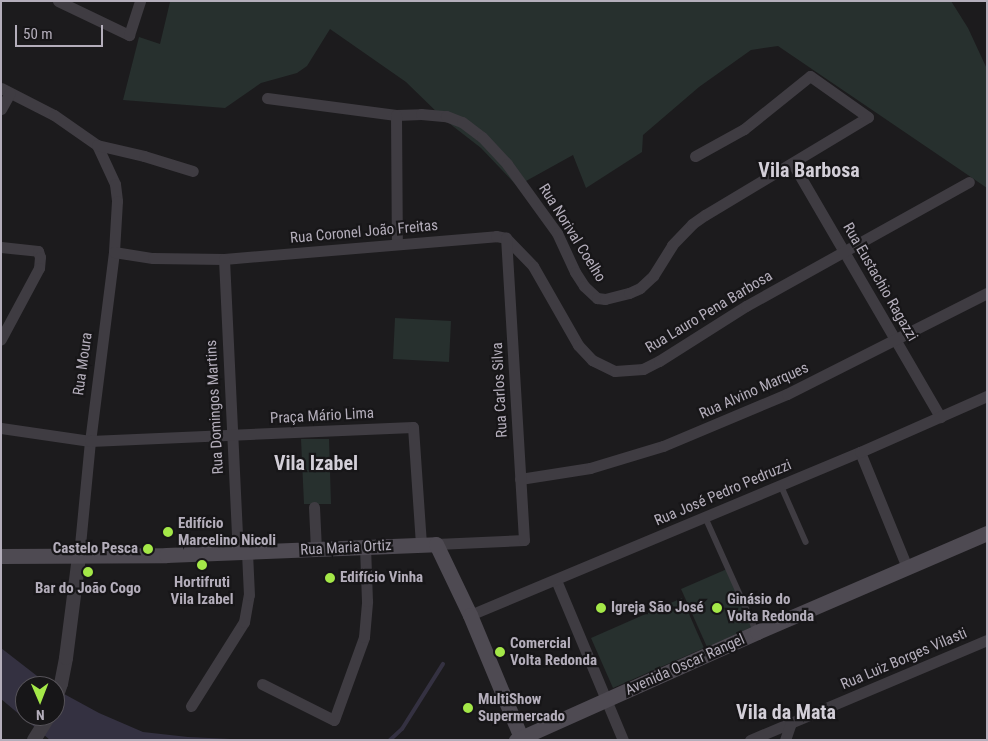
<!DOCTYPE html>
<html>
<head>
<meta charset="utf-8">
<style>
  body { margin:0 }
  #map { position:relative; width:988px; height:741px; overflow:hidden; background:#1c1b1d; font-family:"Roboto Condensed",sans-serif }
  div>[style] { position:absolute }
  [style*='--x'] { left:calc(var(--x)*1px); top:calc(var(--y)*1px); width:calc(var(--w)*1px); rotate:calc(var(--a)*1deg) }
  .green>* { inset:0; background:#27302e }
  .water>* { inset:0; background:#343141 }
  .stream>* { height:4px; margin:-2px; padding:0 2px; transform-origin:2px; border-radius:2px; background:#343141 }
  .service>* { height:5.5px; margin:-2.75px; padding:0 2.75px; transform-origin:2.75px; border-radius:2.75px; background:#3f3c42 }
  .minor>* { height:11px; margin:-5.5px; padding:0 5.5px; transform-origin:5.5px; border-radius:5.5px; background:#3f3c42 }
  .tertiary>* { height:14px; margin:-7px; padding:0 7px; transform-origin:7px; border-radius:7px; background:#3f3c42 }
  .secondary>* { height:15px; margin:-7.5px; padding:0 7.5px; transform-origin:7.5px; border-radius:7.5px; background:#4e4a52 }
  .dots>* { width:14px; height:14px; translate:-50% -50%; box-sizing:border-box; border:2px solid #171618; border-radius:50% }
  span { translate:-50% -50%; white-space:nowrap; text-align:center; line-height:1.15; -webkit-text-stroke:4.5px #171618; paint-order:stroke }
  .street-label { font-size:15px; color:#b4aebb }
  .poi-label { font-size:15px; color:#b4aebb; font-weight:700 }
  .left { translate:0 -50%; text-align:left }
  .right { translate:-100% -50%; text-align:right }
  .district-label { font-size:20px; color:#d3cfd8; font-weight:700 }
  .frame { position:absolute; inset:0; border:2px solid #b4aebb; pointer-events:none }
  .north { position:absolute; left:15px; top:676px; width:50px; height:50px; box-sizing:border-box; background:#171618; border:1px solid #565359; border-radius:50%; rotate:179deg; font-size:14px; font-weight:700; line-height:20px; text-align:center; color:#b4aebb }
  .north::after { content:''; display:block; margin:auto; width:18px; height:22px; background:#a4e848; clip-path:polygon(50% 0,100% 100%,50% 72%,0 100%) }
  .scale { position:absolute; left:15px; top:25px; width:88px; height:22px; box-sizing:border-box; border:2px solid #b4aebb; border-top:0; padding-left:6px; font-size:15px; line-height:18px; white-space:nowrap; color:#b4aebb; -webkit-text-stroke:4px #171618; paint-order:stroke }
</style>
</head>
<body>
<div id="map">
  <div class="green">
    <i style="clip-path:polygon(167px 1px,951px 1px,968px 28px,987px 69px,987px 188px,778px 46px,751px 50px,699px 87px,643px 135px,642px 152px,586px 188px,573px 155px,517px 186px,481px 148px,445px 120px,406px 82px,330px 29px,307px 66px,297px 73px,261px 83px,225px 108px,123px 100px,139px 37px,160px 44px,170px 2px)"></i>
    <i style="clip-path:polygon(395px 318px,451px 321px,449px 362px,393px 359px)"></i>
    <i style="clip-path:polygon(301px 439px,329px 439px,331px 504px,304px 504px)"></i>
    <i style="clip-path:polygon(727px 569px,752px 627px,707px 647px,681px 589px)"></i>
    <i style="clip-path:polygon(682px 598px,704px 648px,613px 688px,591px 638px)"></i>
  </div>
  <div class="water">
    <i style="clip-path:polygon(1px 648px,50px 686px,25px 686px,25px 716px,55px 716px,55px 689px,99px 713px,143px 732px,188px 737px,252px 740px,50px 740px,1px 699px)"></i>
  </div>
  <div class="stream">
    <i style="--x:390;--y:740;--w:16;--a:-43"></i>
    <i style="--x:402;--y:729;--w:77;--a:-57.8"></i>
  </div>
  <div class="service">
    <i style="--x:781;--y:485;--w:62;--a:66.3"></i>
    <i style="--x:705;--y:516;--w:127;--a:65.9"></i>
  </div>
  <div class="minor">
    <i style="--x:58;--y:1;--w:79;--a:25.6"></i>
    <i style="--x:129;--y:35;--w:36;--a:-72"></i>
    <i style="--x:1;--y:88;--w:59;--a:27"></i>
    <i style="--x:54;--y:115;--w:52;--a:34.9"></i>
    <i style="--x:97;--y:145;--w:43;--a:65.2"></i>
    <i style="--x:115;--y:184;--w:17;--a:83"></i>
    <i style="--x:117;--y:201;--w:51;--a:93.4"></i>
    <i style="--x:114;--y:252;--w:191;--a:97.2"></i>
    <i style="--x:90;--y:441;--w:116;--a:95.5"></i>
    <i style="--x:267;--y:98;--w:130;--a:7.5"></i>
    <i style="--x:396;--y:115;--w:25;--a:-2"></i>
    <i style="--x:421;--y:114;--w:25;--a:5"></i>
    <i style="--x:446;--y:116;--w:17;--a:21"></i>
    <i style="--x:462;--y:122;--w:25;--a:37"></i>
    <i style="--x:482;--y:137;--w:37;--a:47"></i>
    <i style="--x:507;--y:164;--w:85;--a:54.1"></i>
    <i style="--x:557;--y:233;--w:43;--a:65.2"></i>
    <i style="--x:575;--y:272;--w:17;--a:57"></i>
    <i style="--x:584;--y:286;--w:18;--a:43"></i>
    <i style="--x:597;--y:298;--w:8;--a:7"></i>
    <i style="--x:605;--y:299;--w:25;--a:-14"></i>
    <i style="--x:629;--y:293;--w:12;--a:-24"></i>
    <i style="--x:640;--y:288;--w:18;--a:-43"></i>
    <i style="--x:653;--y:276;--w:36;--a:-58"></i>
    <i style="--x:672;--y:245;--w:29;--a:-46"></i>
    <i style="--x:692;--y:224;--w:16;--a:-35"></i>
    <i style="--x:705;--y:215;--w:190;--a:-31"></i>
    <i style="--x:868;--y:117;--w:71;--a:-144.7"></i>
    <i style="--x:810;--y:76;--w:85;--a:141.2"></i>
    <i style="--x:744;--y:129;--w:56;--a:151.1"></i>
    <i style="--x:1;--y:109;--w:18;--a:-61"></i>
    <i style="--x:396;--y:115;--w:129;--a:89.6"></i>
    <i style="--x:97;--y:145;--w:48;--a:13.2"></i>
    <i style="--x:144;--y:156;--w:51;--a:17"></i>
    <i style="--x:793;--y:164;--w:293;--a:59.8"></i>
    <i style="--x:1;--y:247;--w:37;--a:6"></i>
    <i style="--x:38;--y:251;--w:6;--a:72"></i>
    <i style="--x:40;--y:257;--w:11;--a:95"></i>
    <i style="--x:39;--y:268;--w:81;--a:118.2"></i>
    <i style="--x:114;--y:252;--w:39;--a:9"></i>
    <i style="--x:153;--y:258;--w:71;--a:0.8"></i>
    <i style="--x:224;--y:259;--w:273;--a:-4.8"></i>
    <i style="--x:496;--y:236;--w:10;--a:11"></i>
    <i style="--x:506;--y:238;--w:39;--a:46"></i>
    <i style="--x:533;--y:266;--w:91;--a:60.3"></i>
    <i style="--x:578;--y:345;--w:21;--a:47"></i>
    <i style="--x:592;--y:360;--w:25;--a:26"></i>
    <i style="--x:615;--y:371;--w:28;--a:-4"></i>
    <i style="--x:643;--y:369;--w:18;--a:-27"></i>
    <i style="--x:659;--y:361;--w:103;--a:-32.3"></i>
    <i style="--x:746;--y:306;--w:255;--a:-29.1"></i>
    <i style="--x:224;--y:259;--w:294;--a:87.3"></i>
    <i style="--x:1;--y:428;--w:90;--a:8.3"></i>
    <i style="--x:90;--y:441;--w:323;--a:-2.5"></i>
    <i style="--x:413;--y:427;--w:117;--a:86.1"></i>
    <i style="--x:860;--y:452;--w:124;--a:67.8"></i>
    <i style="--x:520;--y:479;--w:71;--a:-8.9"></i>
    <i style="--x:590;--y:468;--w:76;--a:-16.8"></i>
    <i style="--x:663;--y:446;--w:134;--a:-22.8"></i>
    <i style="--x:787;--y:394;--w:224;--a:-26.8"></i>
    <i style="--x:314;--y:507;--w:43;--a:87.3"></i>
    <i style="--x:436;--y:544;--w:88;--a:-2.6"></i>
    <i style="--x:524;--y:540;--w:303;--a:-93.4"></i>
    <i style="--x:556;--y:580;--w:173;--a:67.3"></i>
    <i style="--x:470;--y:615;--w:423;--a:-22.7"></i>
    <i style="--x:860;--y:452;--w:139;--a:-23.8"></i>
    <i style="--x:262;--y:684;--w:80;--a:26.6"></i>
    <i style="--x:334;--y:720;--w:88;--a:-70.1"></i>
    <i style="--x:364;--y:637;--w:36;--a:-85"></i>
    <i style="--x:367;--y:601;--w:54;--a:-92.1"></i>
    <i style="--x:191;--y:706;--w:99;--a:-57.8"></i>
    <i style="--x:244;--y:622;--w:27;--a:-80"></i>
    <i style="--x:249;--y:595;--w:42;--a:-92.7"></i>
    <i style="--x:750;--y:740;--w:257;--a:-22.9"></i>
    <i style="--x:785;--y:740;--w:18;--a:-71"></i>
  </div>
  <div class="tertiary">
    <i style="--x:55;--y:701;--w:18;--a:-71"></i>
    <i style="--x:61;--y:684;--w:26;--a:-79"></i>
    <i style="--x:66;--y:658;--w:103;--a:-82.7"></i>
    <i style="--x:34;--y:740;--w:28;--a:-58"></i>
  </div>
  <div class="secondary">
    <i style="--x:1;--y:556;--w:165;--a:-0.3"></i>
    <i style="--x:166;--y:555;--w:270;--a:-2.3"></i>
    <i style="--x:436;--y:544;--w:79;--a:64.4"></i>
    <i style="--x:470;--y:615;--w:135;--a:67.4"></i>
    <i style="--x:516;--y:740;--w:264;--a:-24.1"></i>
    <i style="--x:757;--y:632;--w:250;--a:-23.3"></i>
  </div>
  <div class="dots">
    <i style="left:168px;top:532px;background:#a4e848"></i>
    <i style="left:148px;top:549px;background:#a4e848"></i>
    <i style="left:202px;top:565px;background:#a4e848"></i>
    <i style="left:88px;top:572px;background:#a4e848"></i>
    <i style="left:330px;top:578px;background:#a4e848"></i>
    <i style="left:601px;top:608px;background:#a4e848"></i>
    <i style="left:717px;top:608px;background:#a4e848"></i>
    <i style="left:500px;top:652px;background:#a4e848"></i>
    <i style="left:468px;top:708px;background:#a4e848"></i>
  </div>
  <div class="street-label">
    <span style="left:364px;top:232px;rotate:-5deg">Rua Coronel João Freitas</span>
    <span style="left:572px;top:233px;rotate:58deg">Rua Norival Coelho</span>
    <span style="left:880px;top:282px;rotate:60deg">Rua Eustachio Ragazzi</span>
    <span style="left:709px;top:312px;rotate:-31deg">Rua Lauro Pena Barbosa</span>
    <span style="left:83px;top:364px;rotate:-82deg">Rua Moura</span>
    <span style="left:500px;top:390px;rotate:-93deg">Rua Carlos Silva</span>
    <span style="left:754px;top:391px;rotate:-24deg">Rua Alvino Marques</span>
    <span style="left:215px;top:407px;rotate:-93deg">Rua Domingos Martins</span>
    <span style="left:322px;top:416px;rotate:-3deg">Praça Mário Lima</span>
    <span style="left:723px;top:493px;rotate:-23deg">Rua José Pedro Pedruzzi</span>
    <span style="left:346px;top:548px;rotate:-3deg">Rua Maria Ortiz</span>
    <span style="left:904px;top:659px;rotate:-23deg">Rua Luiz Borges Vilasti</span>
    <span style="left:685px;top:665px;rotate:-24deg">Avenida Oscar Rangel</span>
  </div>
  <div class="poi-label">
    <span class="left" style="left:178px;top:532px">Edifício<br>Marcelino Nicoli</span>
    <span class="right" style="left:138px;top:549px">Castelo Pesca</span>
    <span class="left" style="left:340px;top:578px">Edifício Vinha</span>
    <span style="left:202px;top:591px">Hortifruti<br>Vila Izabel</span>
    <span style="left:88px;top:589px">Bar do João Cogo</span>
    <span class="left" style="left:727px;top:608px">Ginásio do<br>Volta Redonda</span>
    <span class="left" style="left:611px;top:608px">Igreja São José</span>
    <span class="left" style="left:510px;top:652px">Comercial<br>Volta Redonda</span>
    <span class="left" style="left:478px;top:708px">MultiShow<br>Supermercado</span>
  </div>
  <div class="district-label">
    <span style="left:809px;top:170px">Vila Barbosa</span>
    <span style="left:316px;top:463px">Vila Izabel</span>
    <span style="left:786px;top:712px">Vila da Mata</span>
  </div>
  <div class="frame"></div>
  <div class="north">N</div>
  <div class="scale">50 m</div>
</div>
</body>
</html>
